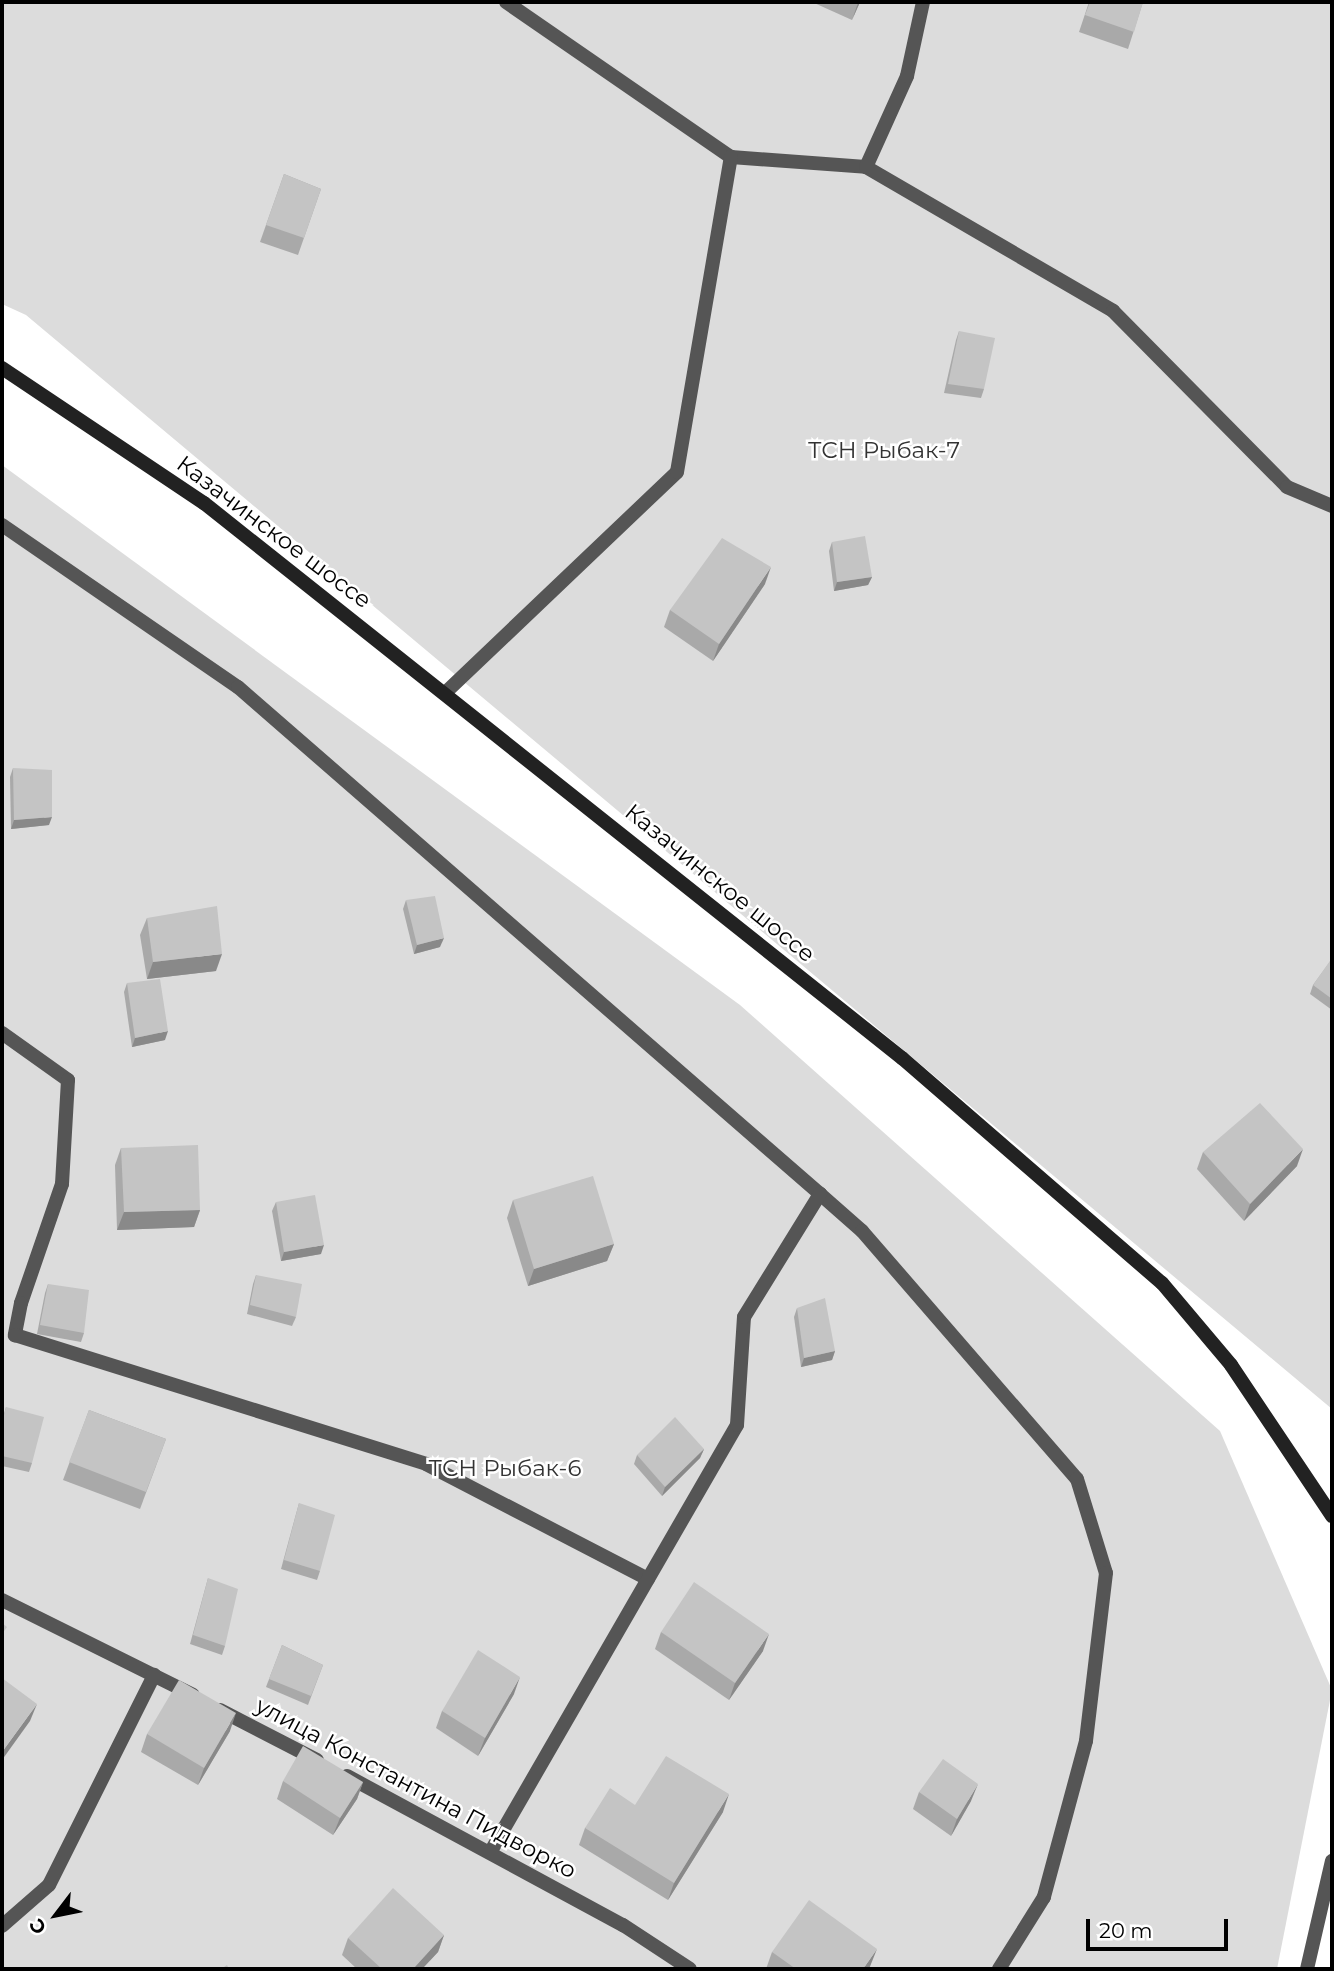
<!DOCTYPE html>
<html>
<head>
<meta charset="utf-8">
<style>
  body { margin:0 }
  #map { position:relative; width:1334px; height:1971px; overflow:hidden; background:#fff; font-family:Montserrat,sans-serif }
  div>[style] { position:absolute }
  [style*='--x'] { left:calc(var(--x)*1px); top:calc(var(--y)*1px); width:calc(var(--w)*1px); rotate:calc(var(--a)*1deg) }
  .green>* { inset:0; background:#dcdcdc }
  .service>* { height:14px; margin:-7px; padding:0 7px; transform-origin:7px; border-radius:7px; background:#555 }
  .minor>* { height:14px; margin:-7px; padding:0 7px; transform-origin:7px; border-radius:7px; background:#555 }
  .secondary>* { height:14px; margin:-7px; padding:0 7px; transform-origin:7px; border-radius:7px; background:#222 }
  .wall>* { inset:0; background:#a9a9a9 }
  .shaded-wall>* { inset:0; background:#898989 }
  .building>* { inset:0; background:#c4c4c4 }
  span { translate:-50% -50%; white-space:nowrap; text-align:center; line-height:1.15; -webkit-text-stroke:5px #fff; paint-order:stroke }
  .park-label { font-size:23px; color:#333 }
  .street-label { font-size:23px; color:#000 }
  .frame { position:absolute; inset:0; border:4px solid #000; pointer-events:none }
  .north { position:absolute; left:21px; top:1880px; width:70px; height:70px; -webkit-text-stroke:5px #fff; paint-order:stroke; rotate:238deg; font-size:19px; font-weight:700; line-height:28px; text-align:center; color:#000 }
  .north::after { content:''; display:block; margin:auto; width:24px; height:32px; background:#000; clip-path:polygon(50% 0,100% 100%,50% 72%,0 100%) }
  .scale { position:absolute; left:1086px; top:1919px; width:142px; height:32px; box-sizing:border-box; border:4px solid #000; border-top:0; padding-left:9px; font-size:21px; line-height:24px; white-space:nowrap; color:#000; -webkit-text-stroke:5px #fff; paint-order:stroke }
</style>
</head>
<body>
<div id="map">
  <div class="green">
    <i style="clip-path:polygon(2px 2px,1332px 2px,1332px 1409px,26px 315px,2px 304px)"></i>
    <i style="clip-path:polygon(2px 465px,740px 1005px,1220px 1431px,1332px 1690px,1277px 1969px,2px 1969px)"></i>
  </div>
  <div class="service">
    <i style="--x:506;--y:2;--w:273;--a:34.6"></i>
    <i style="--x:731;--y:157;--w:135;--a:4.2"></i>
    <i style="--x:866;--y:167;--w:286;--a:30.2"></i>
    <i style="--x:1113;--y:311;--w:247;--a:45.3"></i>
    <i style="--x:1287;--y:487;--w:49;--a:22.9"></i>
    <i style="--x:866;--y:167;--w:100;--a:-65.7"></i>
    <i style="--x:907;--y:76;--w:76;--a:-77.8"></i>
    <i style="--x:2;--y:525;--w:286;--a:34.5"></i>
    <i style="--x:238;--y:687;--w:772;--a:41.06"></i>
    <i style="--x:820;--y:1194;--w:56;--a:41.4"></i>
    <i style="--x:862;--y:1231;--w:328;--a:49.1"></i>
    <i style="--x:1077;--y:1479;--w:98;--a:72.9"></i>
    <i style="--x:1106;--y:1573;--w:169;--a:96.8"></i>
    <i style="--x:1086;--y:1741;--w:162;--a:105.1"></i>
    <i style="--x:1044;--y:1897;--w:85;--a:122"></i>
    <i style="--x:445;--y:693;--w:320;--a:-43.6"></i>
    <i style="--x:677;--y:472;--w:320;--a:-80.3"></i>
    <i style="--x:2;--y:1033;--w:81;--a:35.5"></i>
    <i style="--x:68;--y:1080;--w:104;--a:93.3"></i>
    <i style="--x:62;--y:1184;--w:126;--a:109"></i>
    <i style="--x:21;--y:1303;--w:33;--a:101"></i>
    <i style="--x:15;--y:1335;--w:431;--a:17.4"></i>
    <i style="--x:426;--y:1464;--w:250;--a:27.4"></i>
    <i style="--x:491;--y:1851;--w:492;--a:-60"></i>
    <i style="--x:737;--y:1425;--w:108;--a:-86.3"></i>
    <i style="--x:744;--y:1317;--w:145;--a:-58.3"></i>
  </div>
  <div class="minor">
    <i style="--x:2;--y:1600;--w:213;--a:26.4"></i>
    <i style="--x:220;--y:1710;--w:109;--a:27.3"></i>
    <i style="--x:347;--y:1776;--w:314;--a:28.4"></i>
    <i style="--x:623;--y:1925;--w:80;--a:33.3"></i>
    <i style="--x:2;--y:1926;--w:62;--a:-41.1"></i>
    <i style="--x:49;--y:1885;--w:235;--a:-63.4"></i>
    <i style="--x:1307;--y:1969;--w:111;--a:-77"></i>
  </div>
  <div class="secondary">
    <i style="--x:2;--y:368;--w:243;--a:33.8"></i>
    <i style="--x:204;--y:503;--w:892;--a:38.49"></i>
    <i style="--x:902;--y:1058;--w:344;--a:40.9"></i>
    <i style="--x:1162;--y:1283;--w:107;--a:49.9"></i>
    <i style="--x:1231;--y:1365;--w:182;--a:56.2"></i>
  </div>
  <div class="wall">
    <i style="clip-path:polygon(812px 2px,860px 2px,852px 20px)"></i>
    <i style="clip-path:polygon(1089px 2px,1143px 2px,1128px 49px,1079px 32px)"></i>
    <i style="clip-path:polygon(284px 174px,321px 189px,298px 255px,260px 242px)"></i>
    <i style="clip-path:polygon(959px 331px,984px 389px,981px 398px,944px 393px,956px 340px)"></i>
    <i style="clip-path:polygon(832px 542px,872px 577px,868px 585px,834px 591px,829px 551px)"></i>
    <i style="clip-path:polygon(765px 584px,713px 661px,664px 627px,670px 610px)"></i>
    <i style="clip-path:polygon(13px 768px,49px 825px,11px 829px,10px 777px)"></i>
    <i style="clip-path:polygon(406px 900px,440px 947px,414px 954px,403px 909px)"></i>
    <i style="clip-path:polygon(147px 918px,216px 971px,147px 979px,140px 935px)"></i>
    <i style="clip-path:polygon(1332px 959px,1332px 1010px,1310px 994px,1313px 985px)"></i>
    <i style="clip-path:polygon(127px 983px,165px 1040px,132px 1047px,124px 992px)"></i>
    <i style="clip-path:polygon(121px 1148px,200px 1210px,194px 1227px,117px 1230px,115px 1165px)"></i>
    <i style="clip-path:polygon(1203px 1152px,1297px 1166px,1244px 1221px,1197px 1169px)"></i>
    <i style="clip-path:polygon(513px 1200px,614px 1244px,607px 1261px,528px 1286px,507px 1218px)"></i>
    <i style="clip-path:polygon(276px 1202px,321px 1254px,281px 1261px,272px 1211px)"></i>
    <i style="clip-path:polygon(256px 1275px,296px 1317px,292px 1326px,247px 1314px,253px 1284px)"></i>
    <i style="clip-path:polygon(48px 1284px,84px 1333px,81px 1342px,37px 1334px,45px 1293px)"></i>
    <i style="clip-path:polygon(797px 1308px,835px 1351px,832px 1360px,801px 1367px,794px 1317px)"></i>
    <i style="clip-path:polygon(6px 1407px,32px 1463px,29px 1472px,2px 1466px,2px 1421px)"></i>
    <i style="clip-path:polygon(89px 1410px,166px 1439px,140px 1509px,63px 1480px)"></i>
    <i style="clip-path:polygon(704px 1449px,700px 1458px,662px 1496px,634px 1464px,637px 1455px)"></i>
    <i style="clip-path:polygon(299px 1503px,320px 1571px,317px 1580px,281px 1569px)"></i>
    <i style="clip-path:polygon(208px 1578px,225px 1646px,222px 1655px,190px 1644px)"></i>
    <i style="clip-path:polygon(661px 1632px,763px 1651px,729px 1700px,655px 1649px)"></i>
    <i style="clip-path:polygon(282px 1645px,323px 1665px,308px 1705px,266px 1687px)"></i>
    <i style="clip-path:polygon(514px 1694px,478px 1756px,436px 1728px,442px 1711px)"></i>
    <i style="clip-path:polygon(230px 1731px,198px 1785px,141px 1752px,147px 1734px)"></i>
    <i style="clip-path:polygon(283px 1781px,363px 1782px,357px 1799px,333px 1835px,277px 1799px)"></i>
    <i style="clip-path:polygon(919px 1792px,971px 1801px,951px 1836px,913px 1809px)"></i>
    <i style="clip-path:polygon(635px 1805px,723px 1812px,668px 1900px,579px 1845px,585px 1828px)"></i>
    <i style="clip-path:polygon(444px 1935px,438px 1952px,422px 1969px,357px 1969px,342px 1955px,348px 1938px)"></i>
    <i style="clip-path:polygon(772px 1952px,871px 1967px,869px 1969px,766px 1969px)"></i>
  </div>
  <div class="shaded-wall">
    <i style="clip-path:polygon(859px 2px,860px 2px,852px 20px,858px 3px)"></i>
    <i style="clip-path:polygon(771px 567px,765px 584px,713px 661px,719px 644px)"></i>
    <i style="clip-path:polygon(872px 577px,868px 585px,834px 591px,837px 582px)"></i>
    <i style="clip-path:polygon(52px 817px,49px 825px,11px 829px,14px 820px)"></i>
    <i style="clip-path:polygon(444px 938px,440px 947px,414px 954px,417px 945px)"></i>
    <i style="clip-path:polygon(222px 954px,216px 971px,147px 979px,153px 962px)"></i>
    <i style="clip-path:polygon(168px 1031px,165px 1040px,132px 1047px,135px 1038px)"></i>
    <i style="clip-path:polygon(1303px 1149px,1297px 1166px,1244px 1221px,1250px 1204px)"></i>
    <i style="clip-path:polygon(200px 1210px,194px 1227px,117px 1230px,124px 1212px)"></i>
    <i style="clip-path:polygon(614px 1244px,607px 1261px,528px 1286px,534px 1269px)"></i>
    <i style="clip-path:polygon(324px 1245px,321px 1254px,281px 1261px,284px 1252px)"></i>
    <i style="clip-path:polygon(835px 1351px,832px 1360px,801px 1367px,804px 1358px)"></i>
    <i style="clip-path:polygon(704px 1449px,700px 1458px,662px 1496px,665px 1487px)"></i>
    <i style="clip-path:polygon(769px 1634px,763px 1651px,729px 1700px,735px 1683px)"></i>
    <i style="clip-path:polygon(520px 1677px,514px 1694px,478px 1756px,485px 1738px)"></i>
    <i style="clip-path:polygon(37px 1704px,30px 1721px,2px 1760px,2px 1752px)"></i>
    <i style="clip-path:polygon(236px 1713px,230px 1731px,198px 1785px,204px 1768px)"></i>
    <i style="clip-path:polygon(363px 1782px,357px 1799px,333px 1835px,340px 1818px)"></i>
    <i style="clip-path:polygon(978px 1784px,971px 1801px,951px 1836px,957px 1819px)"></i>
    <i style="clip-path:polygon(729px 1794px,723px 1812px,668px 1900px,674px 1883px)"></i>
    <i style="clip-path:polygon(444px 1935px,438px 1952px,422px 1969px,413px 1969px)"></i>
    <i style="clip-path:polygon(877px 1949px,869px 1969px,863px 1969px)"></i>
  </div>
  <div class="building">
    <i style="clip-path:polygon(1090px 2px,1143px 2px,1134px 32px,1085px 15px)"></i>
    <i style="clip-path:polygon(284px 174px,321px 189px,304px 238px,266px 225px)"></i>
    <i style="clip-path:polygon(959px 331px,995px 338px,984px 389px,948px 384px)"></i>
    <i style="clip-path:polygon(865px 536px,872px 577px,837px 582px,832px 542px)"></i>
    <i style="clip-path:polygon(722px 538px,771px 567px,719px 644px,670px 610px)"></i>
    <i style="clip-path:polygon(13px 768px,52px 770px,52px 817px,14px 820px)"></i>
    <i style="clip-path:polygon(435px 896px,444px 938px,417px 945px,406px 900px)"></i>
    <i style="clip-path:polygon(217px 906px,222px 954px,153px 962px,147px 918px)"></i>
    <i style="clip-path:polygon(1332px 958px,1332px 999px,1313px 985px)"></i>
    <i style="clip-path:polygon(160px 979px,168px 1031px,135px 1038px,127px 983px)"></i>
    <i style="clip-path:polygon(1260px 1103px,1303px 1149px,1250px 1204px,1203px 1152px)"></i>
    <i style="clip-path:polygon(198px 1145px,200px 1210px,124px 1212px,121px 1148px)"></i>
    <i style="clip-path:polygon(593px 1176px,614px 1244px,534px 1269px,513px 1200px)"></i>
    <i style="clip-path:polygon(315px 1195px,324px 1245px,284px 1252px,276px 1202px)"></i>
    <i style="clip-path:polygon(256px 1275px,302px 1284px,296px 1317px,250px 1305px)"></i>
    <i style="clip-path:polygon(48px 1284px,89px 1290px,84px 1333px,40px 1325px)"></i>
    <i style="clip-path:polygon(825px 1298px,835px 1351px,804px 1358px,797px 1308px)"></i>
    <i style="clip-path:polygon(6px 1407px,44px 1417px,32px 1463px,2px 1456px,2px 1423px)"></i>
    <i style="clip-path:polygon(89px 1410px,166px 1439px,146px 1492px,69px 1462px)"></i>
    <i style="clip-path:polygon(675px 1417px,704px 1449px,665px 1487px,637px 1455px)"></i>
    <i style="clip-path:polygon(299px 1503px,335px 1515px,320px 1571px,284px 1560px)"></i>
    <i style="clip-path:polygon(208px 1578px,238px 1589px,225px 1646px,193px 1635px)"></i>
    <i style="clip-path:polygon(694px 1582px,769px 1634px,735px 1683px,661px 1632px)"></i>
    <i style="clip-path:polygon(2px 1623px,7px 1627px,2px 1634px)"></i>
    <i style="clip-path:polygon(282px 1645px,323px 1665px,311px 1696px,269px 1679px)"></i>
    <i style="clip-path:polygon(478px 1650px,520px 1677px,485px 1738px,442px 1711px)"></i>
    <i style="clip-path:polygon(2px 1678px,37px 1704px,2px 1752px)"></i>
    <i style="clip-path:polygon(179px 1680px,236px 1713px,204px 1768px,147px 1734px)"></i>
    <i style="clip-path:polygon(303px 1746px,363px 1782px,340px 1818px,283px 1781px)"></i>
    <i style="clip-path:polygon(666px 1756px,729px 1794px,674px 1883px,585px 1828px,610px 1788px,635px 1805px)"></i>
    <i style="clip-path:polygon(943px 1759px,978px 1784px,957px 1819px,919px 1792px)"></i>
    <i style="clip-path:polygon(393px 1888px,444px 1935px,413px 1969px,382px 1969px,348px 1938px)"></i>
    <i style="clip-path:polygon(809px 1900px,877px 1949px,863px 1969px,796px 1969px,772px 1952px)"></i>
    <i style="clip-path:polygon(227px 1965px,229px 1969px,221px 1969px)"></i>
  </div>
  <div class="park-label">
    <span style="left:884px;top:450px">ТСН Рыбак-7</span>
    <span style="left:505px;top:1468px">ТСН Рыбак-6</span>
  </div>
  <div class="street-label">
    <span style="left:274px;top:532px;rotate:37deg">Казачинское шоссе</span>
    <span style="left:720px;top:883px;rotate:39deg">Казачинское шоссе</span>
    <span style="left:416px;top:1788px;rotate:28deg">улица Константина Пидворко</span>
  </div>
  <div class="frame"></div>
  <div class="north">С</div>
  <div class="scale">20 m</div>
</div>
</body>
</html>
